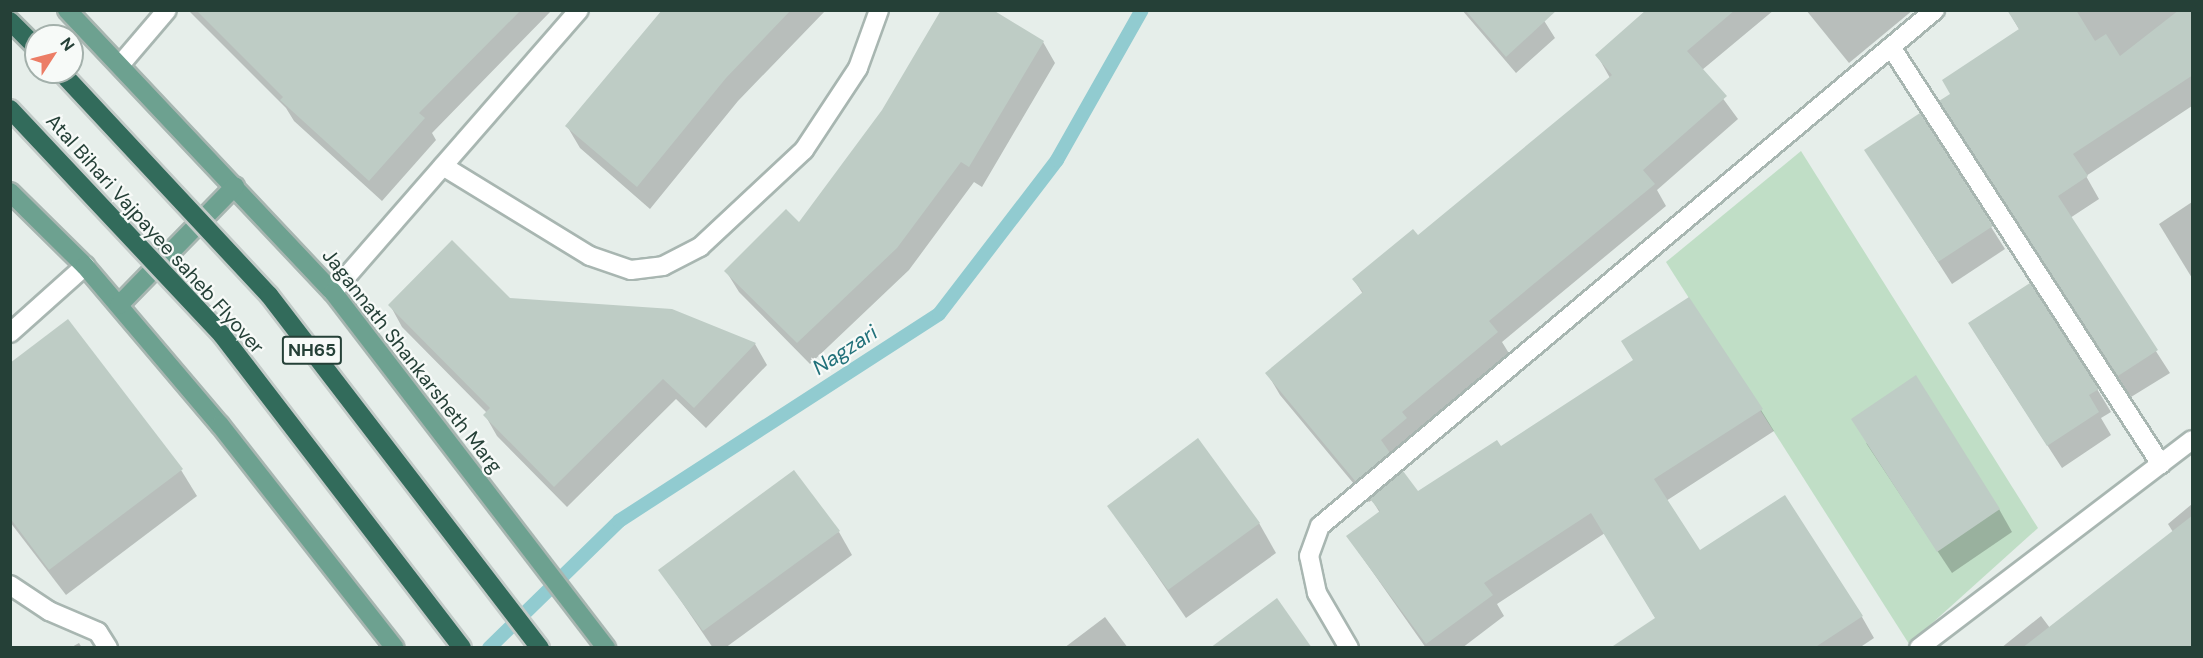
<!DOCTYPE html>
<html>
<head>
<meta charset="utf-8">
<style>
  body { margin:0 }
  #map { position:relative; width:2203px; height:658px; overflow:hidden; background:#e6eeea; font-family:"DM Sans",sans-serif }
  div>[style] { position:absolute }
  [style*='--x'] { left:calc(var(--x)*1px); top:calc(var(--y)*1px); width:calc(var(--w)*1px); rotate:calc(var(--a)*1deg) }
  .green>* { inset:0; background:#c0dec6 }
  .shadow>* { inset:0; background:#0003 }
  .stream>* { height:14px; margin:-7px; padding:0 7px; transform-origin:7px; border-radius:7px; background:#91cbd0 }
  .building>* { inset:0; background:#beccc5 }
  .roads { filter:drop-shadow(2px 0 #a8b6b1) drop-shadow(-2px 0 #a8b6b1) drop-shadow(0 2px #a8b6b1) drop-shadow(0 -2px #a8b6b1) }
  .minor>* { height:18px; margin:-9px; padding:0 9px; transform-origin:9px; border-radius:9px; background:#fff }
  .major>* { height:18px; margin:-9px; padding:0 9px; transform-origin:9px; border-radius:9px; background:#6da190 }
  .highway>* { height:18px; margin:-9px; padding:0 9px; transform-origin:9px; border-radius:9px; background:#326b5b }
  .bridges { filter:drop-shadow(2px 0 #c2cac7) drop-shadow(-2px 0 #c2cac7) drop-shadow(0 2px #c2cac7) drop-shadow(0 -2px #c2cac7) }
  .highway-bridge>* { height:18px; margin:-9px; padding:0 9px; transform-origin:9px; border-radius:9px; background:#326b5b }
  span { translate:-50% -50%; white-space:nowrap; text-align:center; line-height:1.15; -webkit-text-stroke:4.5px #f7faf8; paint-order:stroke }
  .shield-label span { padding:2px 4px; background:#f7faf8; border:2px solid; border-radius:4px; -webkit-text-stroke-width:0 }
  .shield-label { font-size:18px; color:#254037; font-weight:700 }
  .street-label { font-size:20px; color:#254037 }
  .water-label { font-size:21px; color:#21717a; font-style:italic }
  .frame { position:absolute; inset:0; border:12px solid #254037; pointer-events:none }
  .north { position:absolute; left:24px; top:24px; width:60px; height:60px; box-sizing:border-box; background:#f7faf8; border:2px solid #a3b0ab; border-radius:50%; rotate:54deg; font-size:16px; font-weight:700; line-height:24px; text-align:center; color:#254037 }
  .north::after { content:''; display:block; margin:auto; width:21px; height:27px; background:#ec7d66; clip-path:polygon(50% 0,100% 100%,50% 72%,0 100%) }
</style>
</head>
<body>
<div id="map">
  <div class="green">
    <i style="clip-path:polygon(1801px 151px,2038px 528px,1909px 644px,1666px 262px)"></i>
  </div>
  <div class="shadow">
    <i style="clip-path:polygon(188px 10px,552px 10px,432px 133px,436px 140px,382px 201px,294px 121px,286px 108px)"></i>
    <i style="clip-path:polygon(665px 10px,826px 10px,738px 101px,650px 209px,580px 148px,567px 126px)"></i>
    <i style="clip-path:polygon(1462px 10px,1554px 10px,1543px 19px,1555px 38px,1516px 73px)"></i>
    <i style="clip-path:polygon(1648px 10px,1774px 10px,1702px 70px,1738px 119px,1657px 190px,1666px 206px,1502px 342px,1510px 355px,1414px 434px,1418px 440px,1393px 461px,1418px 493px,1500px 448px,1761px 410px,1774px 431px,1666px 501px,1700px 552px,1862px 617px,1874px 638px,1859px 648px,1612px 648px,1656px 619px,1605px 533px,1497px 604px,1504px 616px,1462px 648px,1426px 648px,1348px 537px,1380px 513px,1372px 500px,1369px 502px,1280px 395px,1267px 373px,1363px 294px,1354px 280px,1418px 237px,1610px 78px,1597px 55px)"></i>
    <i style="clip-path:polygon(1806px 10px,1913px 10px,1849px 63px)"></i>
    <i style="clip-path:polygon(2008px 10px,2192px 10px,2192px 106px,2086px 176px,2099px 199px,2070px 218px,2170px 373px,2131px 397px,1954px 123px,1952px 94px,2020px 31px)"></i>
    <i style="clip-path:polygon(1043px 42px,1055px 63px,982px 187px,974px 182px,909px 270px,810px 364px,739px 292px,726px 271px,799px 224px,883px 111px)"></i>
    <i style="clip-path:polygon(1920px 115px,2005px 249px,1952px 284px,1866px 150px)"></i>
    <i style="clip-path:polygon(2192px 202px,2192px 278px,2159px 224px)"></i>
    <i style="clip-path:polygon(509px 299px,672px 310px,755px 344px,767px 365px,706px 428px,676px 399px,567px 507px,497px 436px,485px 415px,487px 413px,402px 327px,390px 305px)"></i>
    <i style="clip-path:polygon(1983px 346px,2097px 389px,2111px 412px,2101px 418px,2111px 435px,2062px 468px)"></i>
    <i style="clip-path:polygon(10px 365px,181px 470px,197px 496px,66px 595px,10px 522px)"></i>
    <i style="clip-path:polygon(1866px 443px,1999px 509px,2012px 532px,1952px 573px)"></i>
    <i style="clip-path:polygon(2192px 504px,2192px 648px,2001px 648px,2041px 616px,2050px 628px,2173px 532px,2168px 524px)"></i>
    <i style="clip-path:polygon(1109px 506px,1259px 523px,1276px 553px,1186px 618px)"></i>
    <i style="clip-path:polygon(839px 532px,852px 555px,725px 648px,713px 648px,660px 570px)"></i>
    <i style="clip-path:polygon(1105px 617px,1128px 648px,1064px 648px)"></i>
    <i style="clip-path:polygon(79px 643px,82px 648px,70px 648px)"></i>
  </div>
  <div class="stream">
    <i style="--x:489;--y:648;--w:182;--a:-44.3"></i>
    <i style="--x:619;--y:521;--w:381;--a:-32.9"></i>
    <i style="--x:939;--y:314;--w:194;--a:-52.5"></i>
    <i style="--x:1057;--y:160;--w:172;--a:-60.5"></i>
  </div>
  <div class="building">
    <i style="clip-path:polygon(196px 10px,521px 10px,419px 113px,425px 118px,369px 181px,280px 100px,283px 97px)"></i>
    <i style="clip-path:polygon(662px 10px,791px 10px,726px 78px,637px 187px,565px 126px)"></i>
    <i style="clip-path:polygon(941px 10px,993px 10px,1044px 41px,969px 167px,961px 162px,897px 248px,797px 343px,724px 271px,786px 209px,799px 222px,882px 110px)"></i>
    <i style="clip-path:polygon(1465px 10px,1557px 10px,1506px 57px)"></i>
    <i style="clip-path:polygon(1646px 10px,1735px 10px,1687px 51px,1727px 96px,1643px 170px,1655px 184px,1489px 321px,1498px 332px,1402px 412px,1407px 418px,1381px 440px,1390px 453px,1356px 482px,1265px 373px,1363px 292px,1352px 279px,1413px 229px,1418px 235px,1612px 75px,1595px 55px)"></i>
    <i style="clip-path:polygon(2007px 10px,2076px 10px,2095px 41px,2106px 34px,2120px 56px,2179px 10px,2193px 10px,2193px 75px,2073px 154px,2088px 176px,2058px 196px,2158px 350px,2118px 376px,1939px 101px,1950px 94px,1942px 80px,2019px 29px)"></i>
    <i style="clip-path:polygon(1920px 113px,1993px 226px,1938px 262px,1864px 150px)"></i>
    <i style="clip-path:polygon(452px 240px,510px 298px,672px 309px,756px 343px,694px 408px,663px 379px,554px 487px,483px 415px,490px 408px,388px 305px)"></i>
    <i style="clip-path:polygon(2030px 283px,2099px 389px,2089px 395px,2099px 412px,2047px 446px,1968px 323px)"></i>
    <i style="clip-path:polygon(1689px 297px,1763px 409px,1654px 479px,1700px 550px,1785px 495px,1863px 616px,1814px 648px,1610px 648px,1655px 618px,1591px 513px,1484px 583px,1493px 595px,1426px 644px,1346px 536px,1380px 511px,1370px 499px,1403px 471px,1418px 491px,1497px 440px,1501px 446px,1633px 360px,1621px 341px)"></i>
    <i style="clip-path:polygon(68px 319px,183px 469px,49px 570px,10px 518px,10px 363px)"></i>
    <i style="clip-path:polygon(1916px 375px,2000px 509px,1937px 552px,1851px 419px)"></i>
    <i style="clip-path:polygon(1198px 438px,1260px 523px,1168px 590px,1107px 506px)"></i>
    <i style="clip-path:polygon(794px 470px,840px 531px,703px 631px,658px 570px)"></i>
    <i style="clip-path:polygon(2193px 515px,2193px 648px,2022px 648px)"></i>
    <i style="clip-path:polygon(1277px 598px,1312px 648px,1210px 648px)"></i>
  </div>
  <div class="roads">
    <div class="minor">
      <i style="--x:1891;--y:47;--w:497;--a:57.1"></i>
      <i style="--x:120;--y:65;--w:72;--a:-49.5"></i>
      <i style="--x:443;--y:166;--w:172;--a:31.5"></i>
      <i style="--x:590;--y:256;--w:43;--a:18.9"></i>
      <i style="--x:631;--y:270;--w:32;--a:-7"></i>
      <i style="--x:663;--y:266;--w:42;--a:-27.2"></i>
      <i style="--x:700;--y:247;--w:142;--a:-43"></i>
      <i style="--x:804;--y:150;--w:98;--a:-56.6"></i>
      <i style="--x:858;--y:68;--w:62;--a:-70.1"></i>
      <i style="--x:333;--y:292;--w:374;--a:-48.9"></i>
      <i style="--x:10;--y:333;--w:101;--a:-41.8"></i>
      <i style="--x:10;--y:585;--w:47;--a:33.7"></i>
      <i style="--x:49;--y:611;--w:53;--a:23.2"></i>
      <i style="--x:98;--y:632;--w:19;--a:58"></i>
      <i style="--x:1349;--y:648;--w:64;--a:-120.2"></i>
      <i style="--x:1317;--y:593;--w:38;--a:-102"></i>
      <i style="--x:1309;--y:556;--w:32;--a:-70"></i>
      <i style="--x:1320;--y:526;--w:803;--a:-40"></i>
      <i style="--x:1919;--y:648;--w:343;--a:-37.3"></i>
    </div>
    <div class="major">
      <i style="--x:67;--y:10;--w:388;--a:46.7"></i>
      <i style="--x:333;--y:292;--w:449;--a:52.5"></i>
      <i style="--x:10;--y:192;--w:105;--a:44.6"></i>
      <i style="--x:85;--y:266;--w:209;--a:49.7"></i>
      <i style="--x:220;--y:425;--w:283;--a:51.9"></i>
      <i style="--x:119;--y:305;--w:166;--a:-45.7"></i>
    </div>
    <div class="highway">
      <i style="--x:10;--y:21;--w:37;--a:45"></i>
    </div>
  </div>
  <div class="bridges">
    <div class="highway-bridge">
      <i style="--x:61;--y:72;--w:305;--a:47"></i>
      <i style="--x:269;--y:295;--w:445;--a:52.5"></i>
      <i style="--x:10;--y:109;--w:310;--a:46.8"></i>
      <i style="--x:222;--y:335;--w:394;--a:52.5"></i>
    </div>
  </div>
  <div class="shield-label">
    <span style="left:312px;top:350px">NH65</span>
  </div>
  <div class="street-label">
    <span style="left:155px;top:234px;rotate:48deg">Atal Bihari Vajpayee saheb Flyover</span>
    <span style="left:412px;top:361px;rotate:52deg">Jagannath Shankarsheth Marg</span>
  </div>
  <div class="water-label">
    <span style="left:845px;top:350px;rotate:-33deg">Nagzari</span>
  </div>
  <div class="frame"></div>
  <div class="north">N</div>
</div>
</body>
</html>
